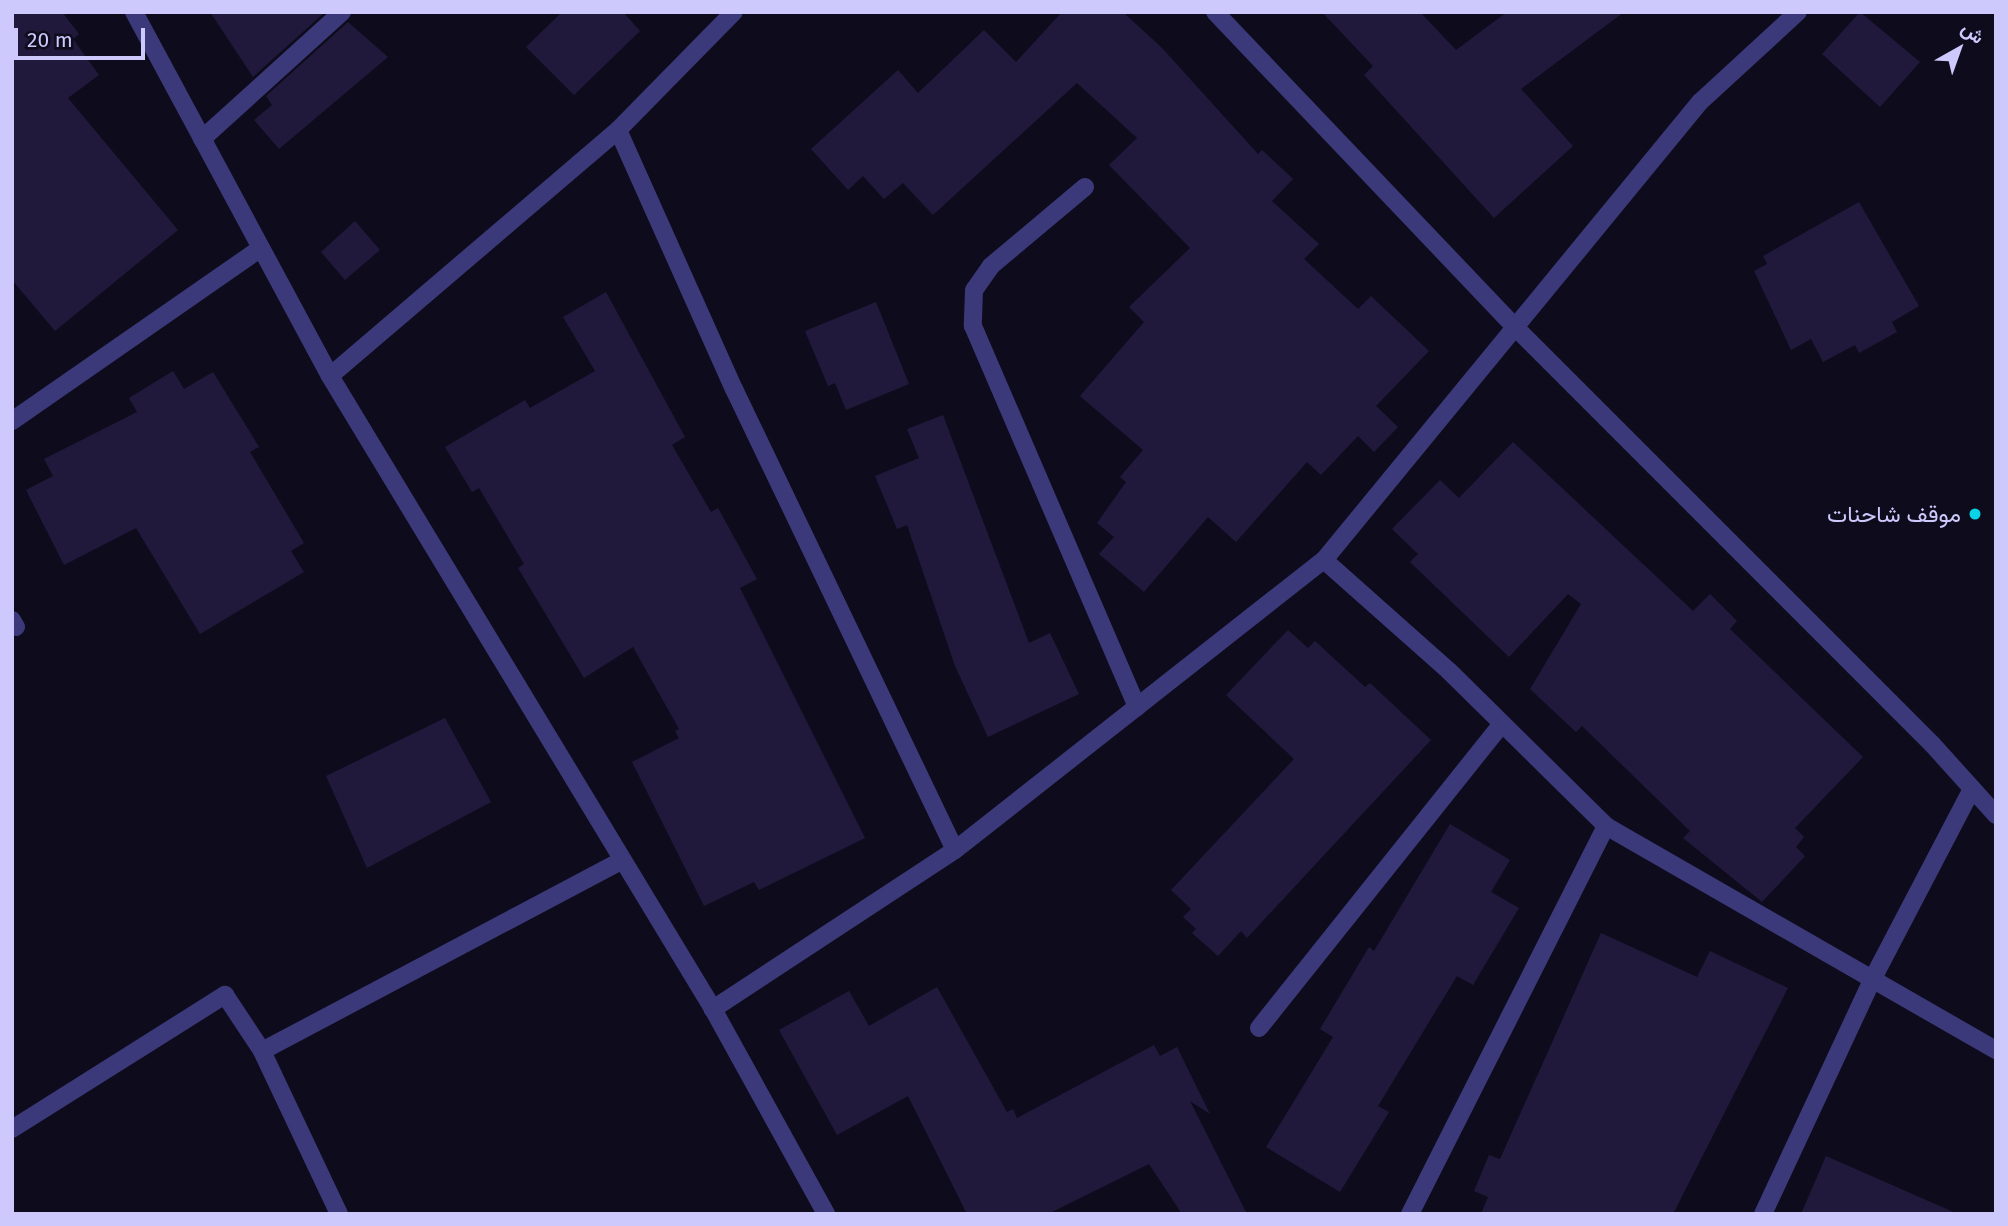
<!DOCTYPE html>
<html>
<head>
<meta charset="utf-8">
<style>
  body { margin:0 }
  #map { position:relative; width:2008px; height:1226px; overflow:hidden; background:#0e0c1c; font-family:"Fira Sans",Vazirmatn,sans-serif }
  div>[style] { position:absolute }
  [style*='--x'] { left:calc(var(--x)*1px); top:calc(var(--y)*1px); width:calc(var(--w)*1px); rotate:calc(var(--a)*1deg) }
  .building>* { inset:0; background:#20193c }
  .service>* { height:18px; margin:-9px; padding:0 9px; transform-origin:9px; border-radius:9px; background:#3b3979 }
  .minor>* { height:18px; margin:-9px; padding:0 9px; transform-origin:9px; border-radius:9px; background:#3b3979 }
  .dots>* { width:19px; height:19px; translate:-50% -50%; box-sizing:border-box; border:4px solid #0e0c1c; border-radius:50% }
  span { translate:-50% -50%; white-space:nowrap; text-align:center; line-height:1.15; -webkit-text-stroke:6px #0e0c1c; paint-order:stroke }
  .poi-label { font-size:23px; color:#cec9fd }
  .right { translate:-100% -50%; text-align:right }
  .frame { position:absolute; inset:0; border:14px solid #cec9fd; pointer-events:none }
  .north { position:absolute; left:1924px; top:14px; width:70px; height:70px; -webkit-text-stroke:5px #0e0c1c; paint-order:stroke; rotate:40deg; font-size:19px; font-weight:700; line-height:28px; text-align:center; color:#cec9fd }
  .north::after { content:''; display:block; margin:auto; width:24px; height:32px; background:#cec9fd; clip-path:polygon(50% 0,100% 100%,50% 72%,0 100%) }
  .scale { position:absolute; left:14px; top:28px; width:131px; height:32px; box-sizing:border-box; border:4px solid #cec9fd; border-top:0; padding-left:9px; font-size:21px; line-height:24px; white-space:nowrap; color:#cec9fd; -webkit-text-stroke:5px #0e0c1c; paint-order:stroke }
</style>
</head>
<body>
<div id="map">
  <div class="building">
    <i style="clip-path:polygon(12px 12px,62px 12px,79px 34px,73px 39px,99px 75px,68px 98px,178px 230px,55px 331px,12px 280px)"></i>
    <i style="clip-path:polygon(210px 12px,325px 12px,253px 77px)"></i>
    <i style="clip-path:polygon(562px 12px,623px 12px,640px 31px,574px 95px,526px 47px)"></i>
    <i style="clip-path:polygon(1062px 12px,1123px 12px,1163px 49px,1258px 154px,1262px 150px,1293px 179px,1272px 201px,1319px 244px,1304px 259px,1358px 309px,1371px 296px,1429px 351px,1376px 406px,1398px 427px,1374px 452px,1358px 436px,1321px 475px,1307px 462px,1236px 542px,1208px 517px,1144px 592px,1099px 554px,1114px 537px,1097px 523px,1126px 482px,1120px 477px,1143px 450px,1080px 396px,1144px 322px,1129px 307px,1190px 248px,1109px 165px,1137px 138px,1077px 83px,933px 215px,903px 183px,884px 199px,863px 176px,848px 190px,811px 149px,898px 70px,918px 93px,984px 30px,1016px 62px)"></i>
    <i style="clip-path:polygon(1322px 12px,1420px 12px,1456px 50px,1507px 12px,1624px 12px,1521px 89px,1573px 146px,1494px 218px,1364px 75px,1373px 66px)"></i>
    <i style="clip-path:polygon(1860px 12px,1920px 62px,1880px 107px,1822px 54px)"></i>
    <i style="clip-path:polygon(348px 22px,388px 57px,279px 149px,254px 120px,272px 105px,266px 96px)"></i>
    <i style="clip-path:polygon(1859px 202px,1919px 306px,1892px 322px,1897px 332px,1859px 353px,1855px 345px,1823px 362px,1811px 339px,1791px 350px,1754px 271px,1767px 264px,1763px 256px)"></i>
    <i style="clip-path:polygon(355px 221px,380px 250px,345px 280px,321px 252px)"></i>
    <i style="clip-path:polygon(606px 292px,685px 437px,672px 445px,711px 512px,718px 508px,757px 579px,740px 588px,865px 838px,759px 890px,754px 882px,704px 906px,632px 762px,679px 738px,675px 731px,679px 729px,633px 647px,584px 678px,518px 568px,524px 564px,479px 488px,472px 492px,445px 447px,525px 400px,530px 408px,595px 371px,563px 317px)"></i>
    <i style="clip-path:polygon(876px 302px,909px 384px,846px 410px,835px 383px,828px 386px,805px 331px)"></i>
    <i style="clip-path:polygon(173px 371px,184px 389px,213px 372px,259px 447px,250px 452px,304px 543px,291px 551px,304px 572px,200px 634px,136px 528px,64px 565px,26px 490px,53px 476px,44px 459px,137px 412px,129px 398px)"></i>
    <i style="clip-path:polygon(943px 415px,1029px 643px,1050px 633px,1079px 694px,988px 737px,955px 666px,907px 525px,897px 529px,875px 476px,919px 458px,907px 429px)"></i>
    <i style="clip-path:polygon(1513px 442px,1693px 611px,1710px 594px,1737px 621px,1730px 629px,1863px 757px,1795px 828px,1804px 837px,1796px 847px,1805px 856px,1762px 902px,1683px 838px,1690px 831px,1582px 726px,1576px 732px,1530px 689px,1581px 604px,1568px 594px,1509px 657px,1410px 562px,1418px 554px,1392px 529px,1440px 480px,1459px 498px)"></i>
    <i style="clip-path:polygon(1288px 630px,1308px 648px,1315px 641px,1365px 687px,1370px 683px,1431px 740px,1247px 938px,1241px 931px,1218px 956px,1192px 933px,1196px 929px,1183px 917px,1191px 909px,1171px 890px,1294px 759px,1226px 695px)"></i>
    <i style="clip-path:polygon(445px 718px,491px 802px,367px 868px,326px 776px)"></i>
    <i style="clip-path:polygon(1450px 824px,1510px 860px,1491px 892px,1519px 908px,1473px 985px,1457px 976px,1378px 1106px,1389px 1112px,1340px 1192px,1266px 1147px,1333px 1037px,1320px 1029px,1369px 947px,1374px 951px)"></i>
    <i style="clip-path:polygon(1601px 933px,1697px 977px,1710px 951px,1788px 988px,1673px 1214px,1481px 1214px,1488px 1197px,1474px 1191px,1489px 1155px,1500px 1159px)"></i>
    <i style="clip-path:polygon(937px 987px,1007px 1112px,1013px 1109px,1017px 1118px,1154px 1045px,1160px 1056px,1177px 1047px,1210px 1114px,1190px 1101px,1247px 1214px,1182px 1214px,1149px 1164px,1048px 1214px,967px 1214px,908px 1096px,837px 1135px,779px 1030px,849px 991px,869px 1026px)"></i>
    <i style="clip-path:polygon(1826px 1156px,1958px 1214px,1801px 1214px)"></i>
  </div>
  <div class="service">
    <i style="--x:202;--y:139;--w:189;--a:-42.2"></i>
  </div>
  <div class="minor">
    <i style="--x:134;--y:12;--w:413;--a:61.7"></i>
    <i style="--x:330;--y:376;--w:740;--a:58.82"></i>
    <i style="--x:713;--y:1009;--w:234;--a:61.1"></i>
    <i style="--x:1215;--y:12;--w:438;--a:46.4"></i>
    <i style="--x:1517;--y:329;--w:587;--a:45"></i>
    <i style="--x:1932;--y:744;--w:96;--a:48"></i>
    <i style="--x:618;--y:130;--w:284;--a:65.9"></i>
    <i style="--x:734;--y:389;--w:511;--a:64.39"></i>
    <i style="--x:955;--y:850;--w:290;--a:146.7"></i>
    <i style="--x:1085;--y:187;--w:123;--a:140"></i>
    <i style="--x:991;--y:266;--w:29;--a:125"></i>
    <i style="--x:974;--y:290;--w:36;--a:92"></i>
    <i style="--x:973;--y:326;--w:415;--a:66.7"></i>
    <i style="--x:330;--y:376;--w:379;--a:-40.5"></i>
    <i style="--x:618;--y:130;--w:165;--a:-45.5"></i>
    <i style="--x:12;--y:421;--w:303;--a:-34.8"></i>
    <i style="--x:1324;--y:560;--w:167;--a:41.6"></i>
    <i style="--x:1449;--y:671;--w:221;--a:44.6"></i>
    <i style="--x:1606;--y:826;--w:450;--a:29.9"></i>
    <i style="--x:12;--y:620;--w:8;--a:60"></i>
    <i style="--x:955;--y:850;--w:469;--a:-38.2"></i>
    <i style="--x:1324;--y:560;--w:593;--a:-50.62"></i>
    <i style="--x:1700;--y:102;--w:133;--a:-42.6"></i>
    <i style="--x:1259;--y:1028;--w:388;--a:-51.4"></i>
    <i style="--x:262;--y:1051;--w:406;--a:-27.9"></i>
    <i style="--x:12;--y:1129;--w:252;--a:-32.2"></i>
    <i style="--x:225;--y:995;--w:67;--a:56.5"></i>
    <i style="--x:262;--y:1051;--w:180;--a:64.7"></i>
    <i style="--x:1410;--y:1214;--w:435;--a:-63.2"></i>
    <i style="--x:1763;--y:1214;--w:256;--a:-65"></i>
    <i style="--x:1871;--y:982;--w:218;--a:-62.4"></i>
  </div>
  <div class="dots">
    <i style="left:1975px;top:514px;background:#0ad3e8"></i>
  </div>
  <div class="poi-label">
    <span class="right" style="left:1961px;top:514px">موقف شاحنات</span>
  </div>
  <div class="frame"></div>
  <div class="north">ش</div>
  <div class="scale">20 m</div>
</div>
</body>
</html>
